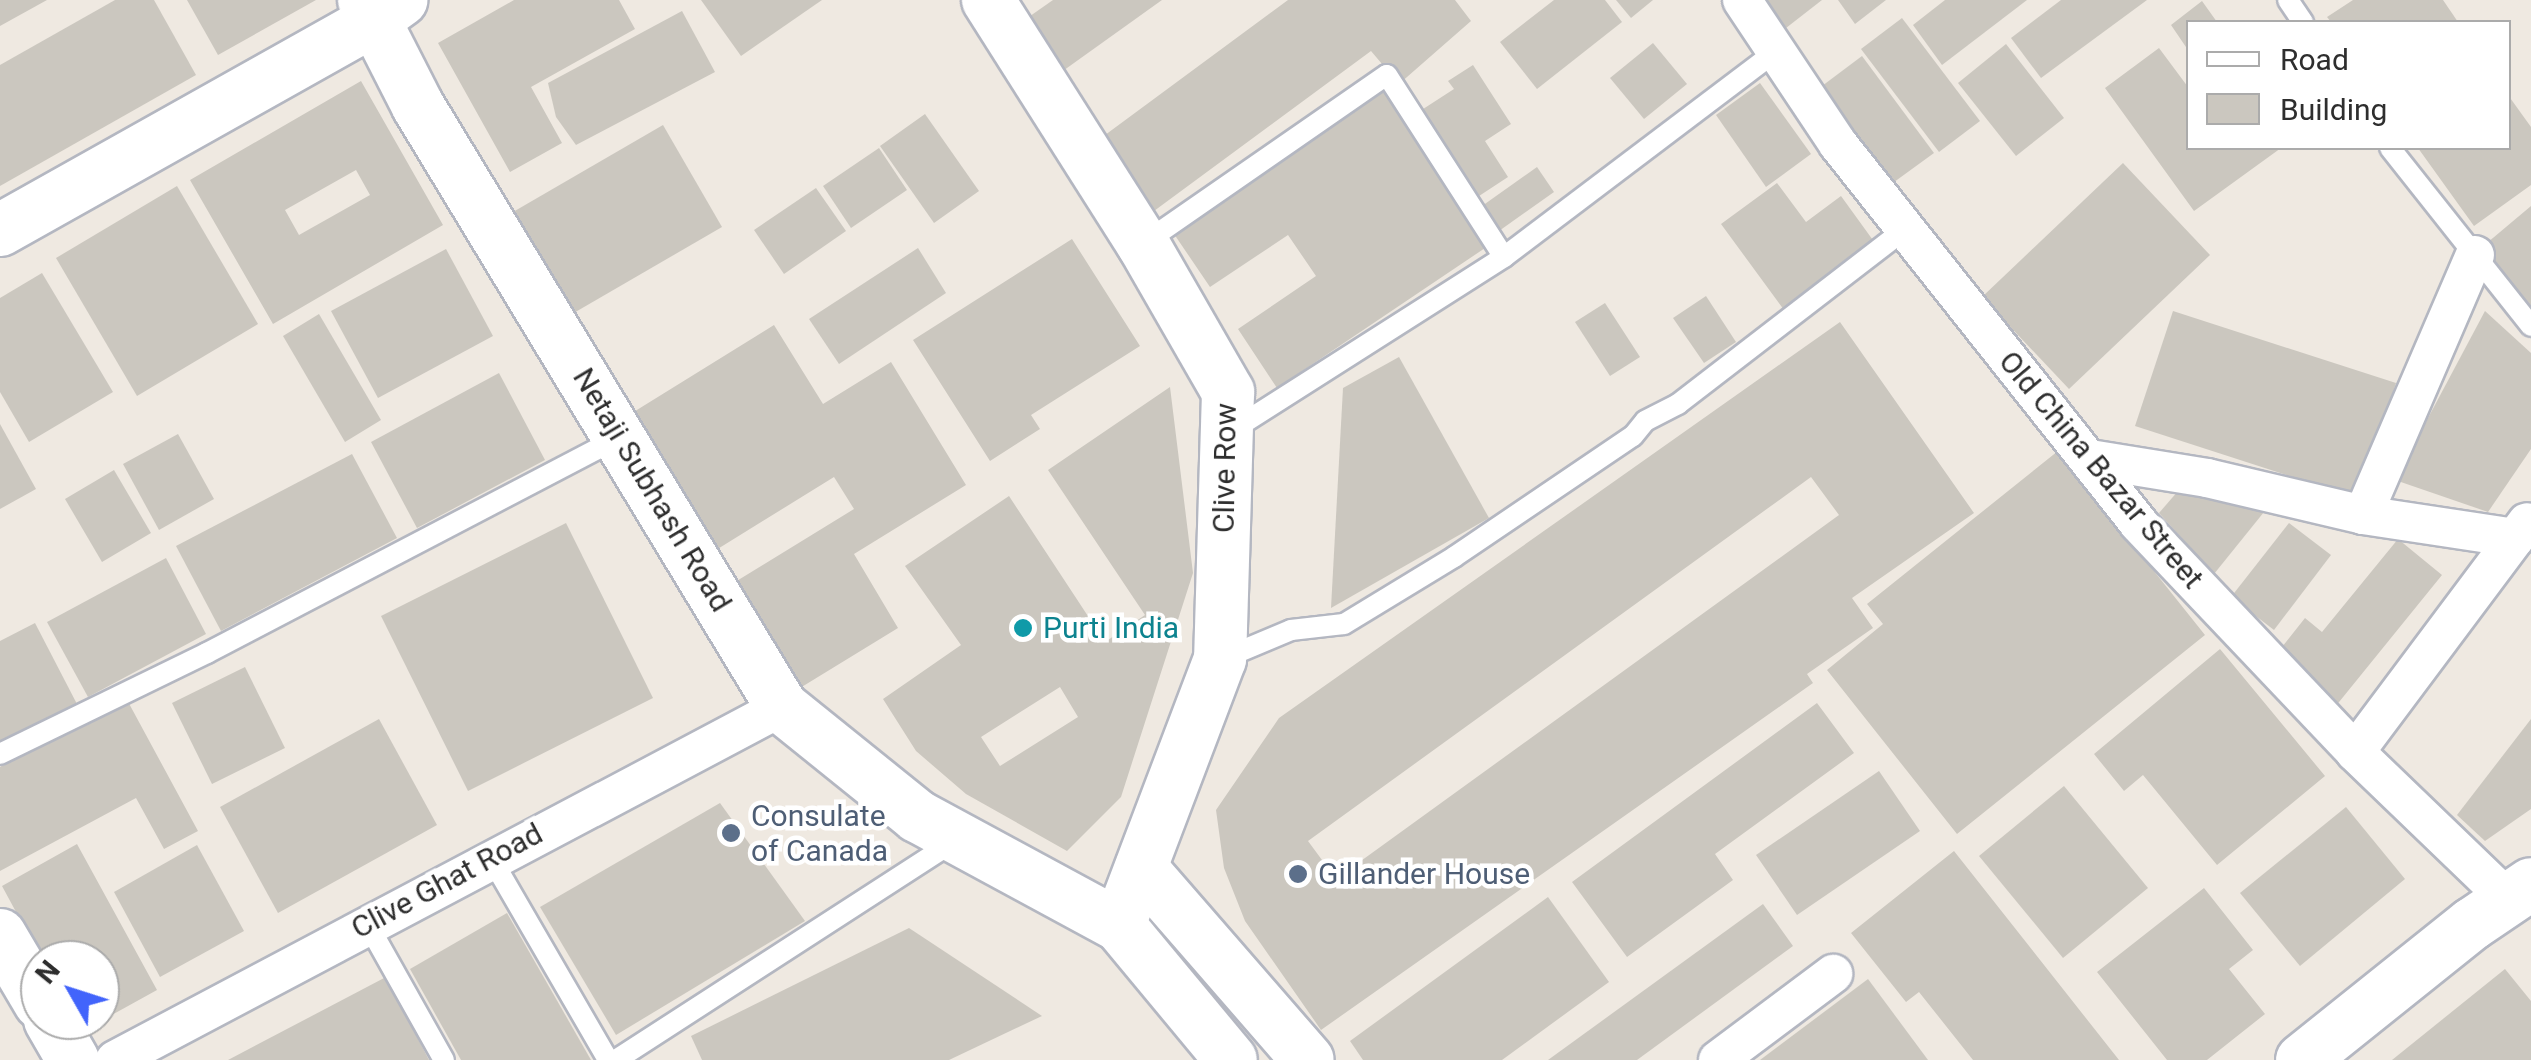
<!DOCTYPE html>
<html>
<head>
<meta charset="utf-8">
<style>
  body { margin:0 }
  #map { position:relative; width:2531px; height:1060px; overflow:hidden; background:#efe9e1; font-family:Roboto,sans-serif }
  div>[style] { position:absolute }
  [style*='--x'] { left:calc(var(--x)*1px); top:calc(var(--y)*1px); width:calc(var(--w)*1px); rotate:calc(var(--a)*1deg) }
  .building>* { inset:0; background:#cbc7bf }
  .roads { filter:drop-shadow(2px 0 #b4b7c1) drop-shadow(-2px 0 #b4b7c1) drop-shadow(0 2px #b4b7c1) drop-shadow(0 -2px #b4b7c1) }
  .lane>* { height:20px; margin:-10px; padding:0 10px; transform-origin:10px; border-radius:10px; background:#fff }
  .street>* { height:38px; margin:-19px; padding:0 19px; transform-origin:19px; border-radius:19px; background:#fff }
  .secondary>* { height:52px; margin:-26px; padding:0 26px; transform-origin:26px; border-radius:26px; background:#fff }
  .dots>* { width:28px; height:28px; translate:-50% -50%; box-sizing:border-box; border:5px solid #fff; border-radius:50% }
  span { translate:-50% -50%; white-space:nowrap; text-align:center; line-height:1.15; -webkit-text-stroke:9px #fff; paint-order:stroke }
  .street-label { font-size:30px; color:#2e2e2e }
  .culture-label { font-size:30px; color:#0d838f }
  .left { translate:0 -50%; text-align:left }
  .service-label { font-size:30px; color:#4e5e75 }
  .legend { position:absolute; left:2186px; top:20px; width:325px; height:130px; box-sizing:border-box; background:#fff; border:2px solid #ababab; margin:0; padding:12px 18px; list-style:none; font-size:30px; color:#2e2e2e }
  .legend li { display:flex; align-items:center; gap:20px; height:50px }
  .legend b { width:50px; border:2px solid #ababab }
  .north { position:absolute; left:20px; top:940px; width:100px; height:100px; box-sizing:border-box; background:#fff; border:2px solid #ababab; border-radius:50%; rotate:309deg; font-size:28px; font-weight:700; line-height:40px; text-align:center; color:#2e2e2e }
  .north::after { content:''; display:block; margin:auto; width:35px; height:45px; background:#4264fb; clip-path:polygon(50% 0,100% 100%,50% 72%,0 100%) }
</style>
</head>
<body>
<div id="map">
  <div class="building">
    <i style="clip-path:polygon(0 0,47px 0,0 26px)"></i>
    <i style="clip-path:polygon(115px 0,154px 0,196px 75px,0 186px,0 65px)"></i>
    <i style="clip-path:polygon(187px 0,316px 0,218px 55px)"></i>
    <i style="clip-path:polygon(514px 0,619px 0,635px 29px,531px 87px,562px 143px,510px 172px,438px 43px)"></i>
    <i style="clip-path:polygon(701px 0,822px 0,741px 56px)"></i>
    <i style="clip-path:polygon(1053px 0,1162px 0,1060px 73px,1023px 21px)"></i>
    <i style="clip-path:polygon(1288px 0,1455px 0,1471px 21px,1399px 84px,1371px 51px,1154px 211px,1101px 138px)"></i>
    <i style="clip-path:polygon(1554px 0,1605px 0,1622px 22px,1537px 89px,1500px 42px)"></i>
    <i style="clip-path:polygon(1616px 0,1653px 0,1631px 18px)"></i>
    <i style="clip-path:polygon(1749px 0,1822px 0,1777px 35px)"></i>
    <i style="clip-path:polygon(1838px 0,1886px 0,1855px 24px)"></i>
    <i style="clip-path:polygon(1945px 0,2027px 0,1942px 65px,1913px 25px)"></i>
    <i style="clip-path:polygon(2061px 0,2147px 0,2041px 78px,2011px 38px)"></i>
    <i style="clip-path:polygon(2353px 0,2443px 0,2458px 22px,2331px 22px,2327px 17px)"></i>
    <i style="clip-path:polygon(2202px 1px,2217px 22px,2188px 22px,2188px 50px,2171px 25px)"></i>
    <i style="clip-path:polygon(682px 11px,715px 72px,576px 145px,556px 117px,548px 83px)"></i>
    <i style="clip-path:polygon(1902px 18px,1980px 121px,1939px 152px,1861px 49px)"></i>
    <i style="clip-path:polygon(1653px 43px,1687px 84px,1644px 119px,1610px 78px)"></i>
    <i style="clip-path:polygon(2006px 44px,2064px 118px,2016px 156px,1958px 83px)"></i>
    <i style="clip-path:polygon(2159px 48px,2188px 87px,2188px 148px,2281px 148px,2194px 211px,2105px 88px)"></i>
    <i style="clip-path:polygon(1862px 56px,1934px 153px,1890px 185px,1818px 89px)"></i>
    <i style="clip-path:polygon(1473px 65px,1511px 124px,1485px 141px,1508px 177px,1476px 198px,1420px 111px,1454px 89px,1448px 81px)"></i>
    <i style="clip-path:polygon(evenodd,361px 81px,443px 225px,273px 324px,190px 180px,361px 81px,356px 170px,370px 195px,299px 235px,285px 210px,356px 170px)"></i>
    <i style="clip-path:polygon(1760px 83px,1811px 154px,1766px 187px,1716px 115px)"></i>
    <i style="clip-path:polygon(1387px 88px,1491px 244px,1277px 388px,1238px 329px,1316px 276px,1288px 235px,1210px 287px,1172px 231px)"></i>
    <i style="clip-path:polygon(2508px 95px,2531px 127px,2531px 185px,2474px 226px,2418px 148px,2508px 148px)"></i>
    <i style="clip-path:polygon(925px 114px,979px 191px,934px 223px,880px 146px)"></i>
    <i style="clip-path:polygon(663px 125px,722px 227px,572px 314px,513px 212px)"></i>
    <i style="clip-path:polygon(879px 148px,907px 190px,851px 228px,823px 186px)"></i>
    <i style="clip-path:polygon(2123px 163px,2210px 255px,2069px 389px,1982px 297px)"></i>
    <i style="clip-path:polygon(1537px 167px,1554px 192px,1499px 231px,1482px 206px)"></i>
    <i style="clip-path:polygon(1777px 183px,1806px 222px,1841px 196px,1875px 243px,1784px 310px,1721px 224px)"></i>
    <i style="clip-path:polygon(177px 186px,258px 324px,137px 396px,56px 258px)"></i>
    <i style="clip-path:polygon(816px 188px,846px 231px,784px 274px,754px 230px)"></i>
    <i style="clip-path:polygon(2531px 206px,2531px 307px,2481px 248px)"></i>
    <i style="clip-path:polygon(1072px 239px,1140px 346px,1031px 415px,1040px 429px,990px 461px,913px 340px)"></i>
    <i style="clip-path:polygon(918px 248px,946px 293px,839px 364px,809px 319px)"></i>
    <i style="clip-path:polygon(446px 249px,493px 336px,378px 398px,331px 311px)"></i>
    <i style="clip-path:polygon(42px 273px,113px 392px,29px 442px,0 392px,0 298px)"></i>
    <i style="clip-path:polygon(1706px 296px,1736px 342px,1704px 363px,1673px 318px)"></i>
    <i style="clip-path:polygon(1605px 303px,1640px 357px,1610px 376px,1575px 322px)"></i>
    <i style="clip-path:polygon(2173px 311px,2396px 383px,2358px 498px,2135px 426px)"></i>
    <i style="clip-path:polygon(2485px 311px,2531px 353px,2531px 449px,2488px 512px,2395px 480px)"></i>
    <i style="clip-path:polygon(319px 314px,381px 420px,345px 442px,283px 336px)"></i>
    <i style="clip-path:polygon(evenodd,1840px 322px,1974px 513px,1852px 598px,1873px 628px,1807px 674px,1813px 683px,1321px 1030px,1245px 921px,1224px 868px,1216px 810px,1279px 718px,1840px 322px,1811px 477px,1839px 515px,1336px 879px,1308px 841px,1811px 477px)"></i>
    <i style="clip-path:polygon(774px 325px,823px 404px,891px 362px,966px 485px,854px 554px,898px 628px,800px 688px,735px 582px,854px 509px,834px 477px,716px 550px,632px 413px)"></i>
    <i style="clip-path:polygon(1399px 357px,1489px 518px,1331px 608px,1343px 388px)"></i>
    <i style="clip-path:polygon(499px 373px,545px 460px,417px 528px,371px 442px)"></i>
    <i style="clip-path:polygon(evenodd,1170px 387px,1193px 573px,1121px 797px,1067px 851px,966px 794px,916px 751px,883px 699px,961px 645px,905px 566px,1009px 496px,1105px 642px,1145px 615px,1048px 470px,1170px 387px,1060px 687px,1078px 717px,1000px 766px,981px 737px,1060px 687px)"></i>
    <i style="clip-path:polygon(0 424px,36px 489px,0 509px)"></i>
    <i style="clip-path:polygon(178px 434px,214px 499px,159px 530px,123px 464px)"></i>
    <i style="clip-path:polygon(2058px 451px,2205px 635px,1957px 834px,1827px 670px,1883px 624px,1867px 604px)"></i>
    <i style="clip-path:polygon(352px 454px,397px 538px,221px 631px,176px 546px)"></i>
    <i style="clip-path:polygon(114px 470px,151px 533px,102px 562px,65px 499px)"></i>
    <i style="clip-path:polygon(2185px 483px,2264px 512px,2214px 574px,2159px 513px)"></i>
    <i style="clip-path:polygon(566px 523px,653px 698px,468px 791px,381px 616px)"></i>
    <i style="clip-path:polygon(2289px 523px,2331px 555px,2274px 630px,2231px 597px)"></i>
    <i style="clip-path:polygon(2398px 539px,2442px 575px,2335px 707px,2274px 657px,2305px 618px,2322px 632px)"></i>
    <i style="clip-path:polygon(166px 558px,206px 634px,88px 697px,47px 622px)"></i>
    <i style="clip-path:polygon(35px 623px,78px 706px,0 746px,0 641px)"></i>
    <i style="clip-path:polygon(2220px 649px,2325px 776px,2217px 865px,2143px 775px,2124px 791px,2094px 754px)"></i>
    <i style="clip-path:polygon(245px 667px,285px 748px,212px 784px,172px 703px)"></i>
    <i style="clip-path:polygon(126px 698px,198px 831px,164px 849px,136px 798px,0 871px,0 767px)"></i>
    <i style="clip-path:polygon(1817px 703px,1854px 753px,1715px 854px,1733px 880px,1627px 957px,1572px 882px)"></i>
    <i style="clip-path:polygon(379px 719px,437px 825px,278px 913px,220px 807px)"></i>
    <i style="clip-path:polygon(2531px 719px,2531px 809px,2485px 841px,2457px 815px)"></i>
    <i style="clip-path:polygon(1879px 771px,1920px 831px,1797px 915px,1756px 855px)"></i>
    <i style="clip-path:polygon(2064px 786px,2148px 888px,2063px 958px,1979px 856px)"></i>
    <i style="clip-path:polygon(720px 803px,805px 921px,616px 1035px,540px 907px)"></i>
    <i style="clip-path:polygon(2346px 807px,2405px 879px,2300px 966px,2240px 893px)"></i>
    <i style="clip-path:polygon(77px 844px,157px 990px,81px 1032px,75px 1020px,100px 1020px,100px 960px,42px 960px,2px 886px)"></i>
    <i style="clip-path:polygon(197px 845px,244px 931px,160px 977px,114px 892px)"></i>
    <i style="clip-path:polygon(1954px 851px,2119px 1060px,1973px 1060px,1919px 992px,1906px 1002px,1851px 933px)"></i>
    <i style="clip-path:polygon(2204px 888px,2253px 950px,2229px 969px,2265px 1014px,2207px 1060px,2167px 1060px,2097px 972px)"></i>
    <i style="clip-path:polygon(1548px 897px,1609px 982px,1502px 1060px,1363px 1060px,1350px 1041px)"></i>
    <i style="clip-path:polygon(1763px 904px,1793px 946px,1637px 1060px,1548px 1060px)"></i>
    <i style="clip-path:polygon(507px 913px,591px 1060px,461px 1060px,410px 969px)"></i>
    <i style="clip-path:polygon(909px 928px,1042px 1016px,949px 1060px,702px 1060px,691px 1036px)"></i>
    <i style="clip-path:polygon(2505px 969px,2531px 1001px,2531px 1060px,2392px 1060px)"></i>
    <i style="clip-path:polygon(386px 977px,429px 1060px,228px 1060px)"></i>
    <i style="clip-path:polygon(1868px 979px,1928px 1060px,1760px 1060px)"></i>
  </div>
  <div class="roads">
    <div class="lane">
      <i style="--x:2288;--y:0;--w:27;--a:56"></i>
      <i style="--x:2390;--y:148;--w:227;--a:51.6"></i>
      <i style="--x:1144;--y:243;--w:295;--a:-34.7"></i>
      <i style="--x:1387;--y:75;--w:216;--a:57.3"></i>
      <i style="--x:1504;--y:257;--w:324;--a:147.5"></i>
      <i style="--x:1504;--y:257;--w:340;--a:-37.1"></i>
      <i style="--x:1222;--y:659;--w:75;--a:-22.8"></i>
      <i style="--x:1291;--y:630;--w:53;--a:-6.5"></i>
      <i style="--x:1344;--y:624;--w:129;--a:-31.3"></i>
      <i style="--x:1454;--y:557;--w:216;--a:-34.1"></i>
      <i style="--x:1633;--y:436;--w:19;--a:-51"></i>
      <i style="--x:1645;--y:421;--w:37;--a:-27"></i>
      <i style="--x:1678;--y:404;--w:287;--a:-37.6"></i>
      <i style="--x:0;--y:754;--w:230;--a:-26"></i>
      <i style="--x:207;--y:653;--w:462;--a:-27.6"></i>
      <i style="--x:491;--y:858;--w:233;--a:59.9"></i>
      <i style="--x:367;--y:923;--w:157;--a:60.7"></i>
      <i style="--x:616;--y:1060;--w:403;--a:-32.9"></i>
    </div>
    <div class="street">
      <i style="--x:1742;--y:0;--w:173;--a:56.3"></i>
      <i style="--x:1838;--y:144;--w:483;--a:51.6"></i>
      <i style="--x:2138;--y:523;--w:315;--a:46.5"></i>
      <i style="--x:2355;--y:752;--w:212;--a:43.9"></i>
      <i style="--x:2090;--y:459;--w:119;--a:9.2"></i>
      <i style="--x:2207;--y:478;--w:160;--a:13.3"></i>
      <i style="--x:2363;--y:515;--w:154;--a:8.6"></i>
      <i style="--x:2363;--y:515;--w:283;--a:-66.7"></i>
      <i style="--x:2355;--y:752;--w:287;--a:-53.2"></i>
      <i style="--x:115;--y:1060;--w:755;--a:-27.89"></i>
      <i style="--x:1718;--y:1060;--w:144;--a:-36.8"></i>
    </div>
    <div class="secondary">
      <i style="--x:364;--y:0;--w:119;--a:63"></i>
      <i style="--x:418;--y:106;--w:703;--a:58.8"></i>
      <i style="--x:782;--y:707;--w:174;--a:38.9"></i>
      <i style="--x:917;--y:816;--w:230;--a:28.4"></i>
      <i style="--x:1119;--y:925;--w:175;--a:50.3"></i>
      <i style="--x:988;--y:0;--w:289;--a:57.6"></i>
      <i style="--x:1143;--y:244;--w:171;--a:60.1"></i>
      <i style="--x:1228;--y:392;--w:267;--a:91.7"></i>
      <i style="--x:1220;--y:659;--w:285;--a:110.8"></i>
      <i style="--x:0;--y:230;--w:429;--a:-29.3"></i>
      <i style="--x:374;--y:20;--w:34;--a:-36"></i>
      <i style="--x:1141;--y:868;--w:254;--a:49"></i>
      <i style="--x:0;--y:935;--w:79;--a:59.5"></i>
      <i style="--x:50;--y:1020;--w:46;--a:60.1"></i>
      <i style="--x:2302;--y:1060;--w:218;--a:-38.7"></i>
      <i style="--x:2472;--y:924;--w:71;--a:-34.1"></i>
    </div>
  </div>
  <div class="dots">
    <i style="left:1023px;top:628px;background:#0f9aa8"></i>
    <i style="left:731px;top:833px;background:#5c6f8a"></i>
    <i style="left:1298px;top:874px;background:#5c6f8a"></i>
  </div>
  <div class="street-label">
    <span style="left:1225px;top:468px;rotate:-89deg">Clive Row</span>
    <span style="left:2101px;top:470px;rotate:50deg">Old China Bazar Street</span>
    <span style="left:652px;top:490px;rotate:59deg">Netaji Subhash Road</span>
    <span style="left:447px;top:881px;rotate:-28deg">Clive Ghat Road</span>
  </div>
  <div class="culture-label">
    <span class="left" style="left:1043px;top:628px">Purti India</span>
  </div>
  <div class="service-label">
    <span class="left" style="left:751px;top:833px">Consulate<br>of Canada</span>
    <span class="left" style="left:1318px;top:874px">Gillander House</span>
  </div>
  <ul class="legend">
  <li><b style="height:12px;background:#fff"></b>Road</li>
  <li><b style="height:28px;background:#cbc7bf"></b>Building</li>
  </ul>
  <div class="north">N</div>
</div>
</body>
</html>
